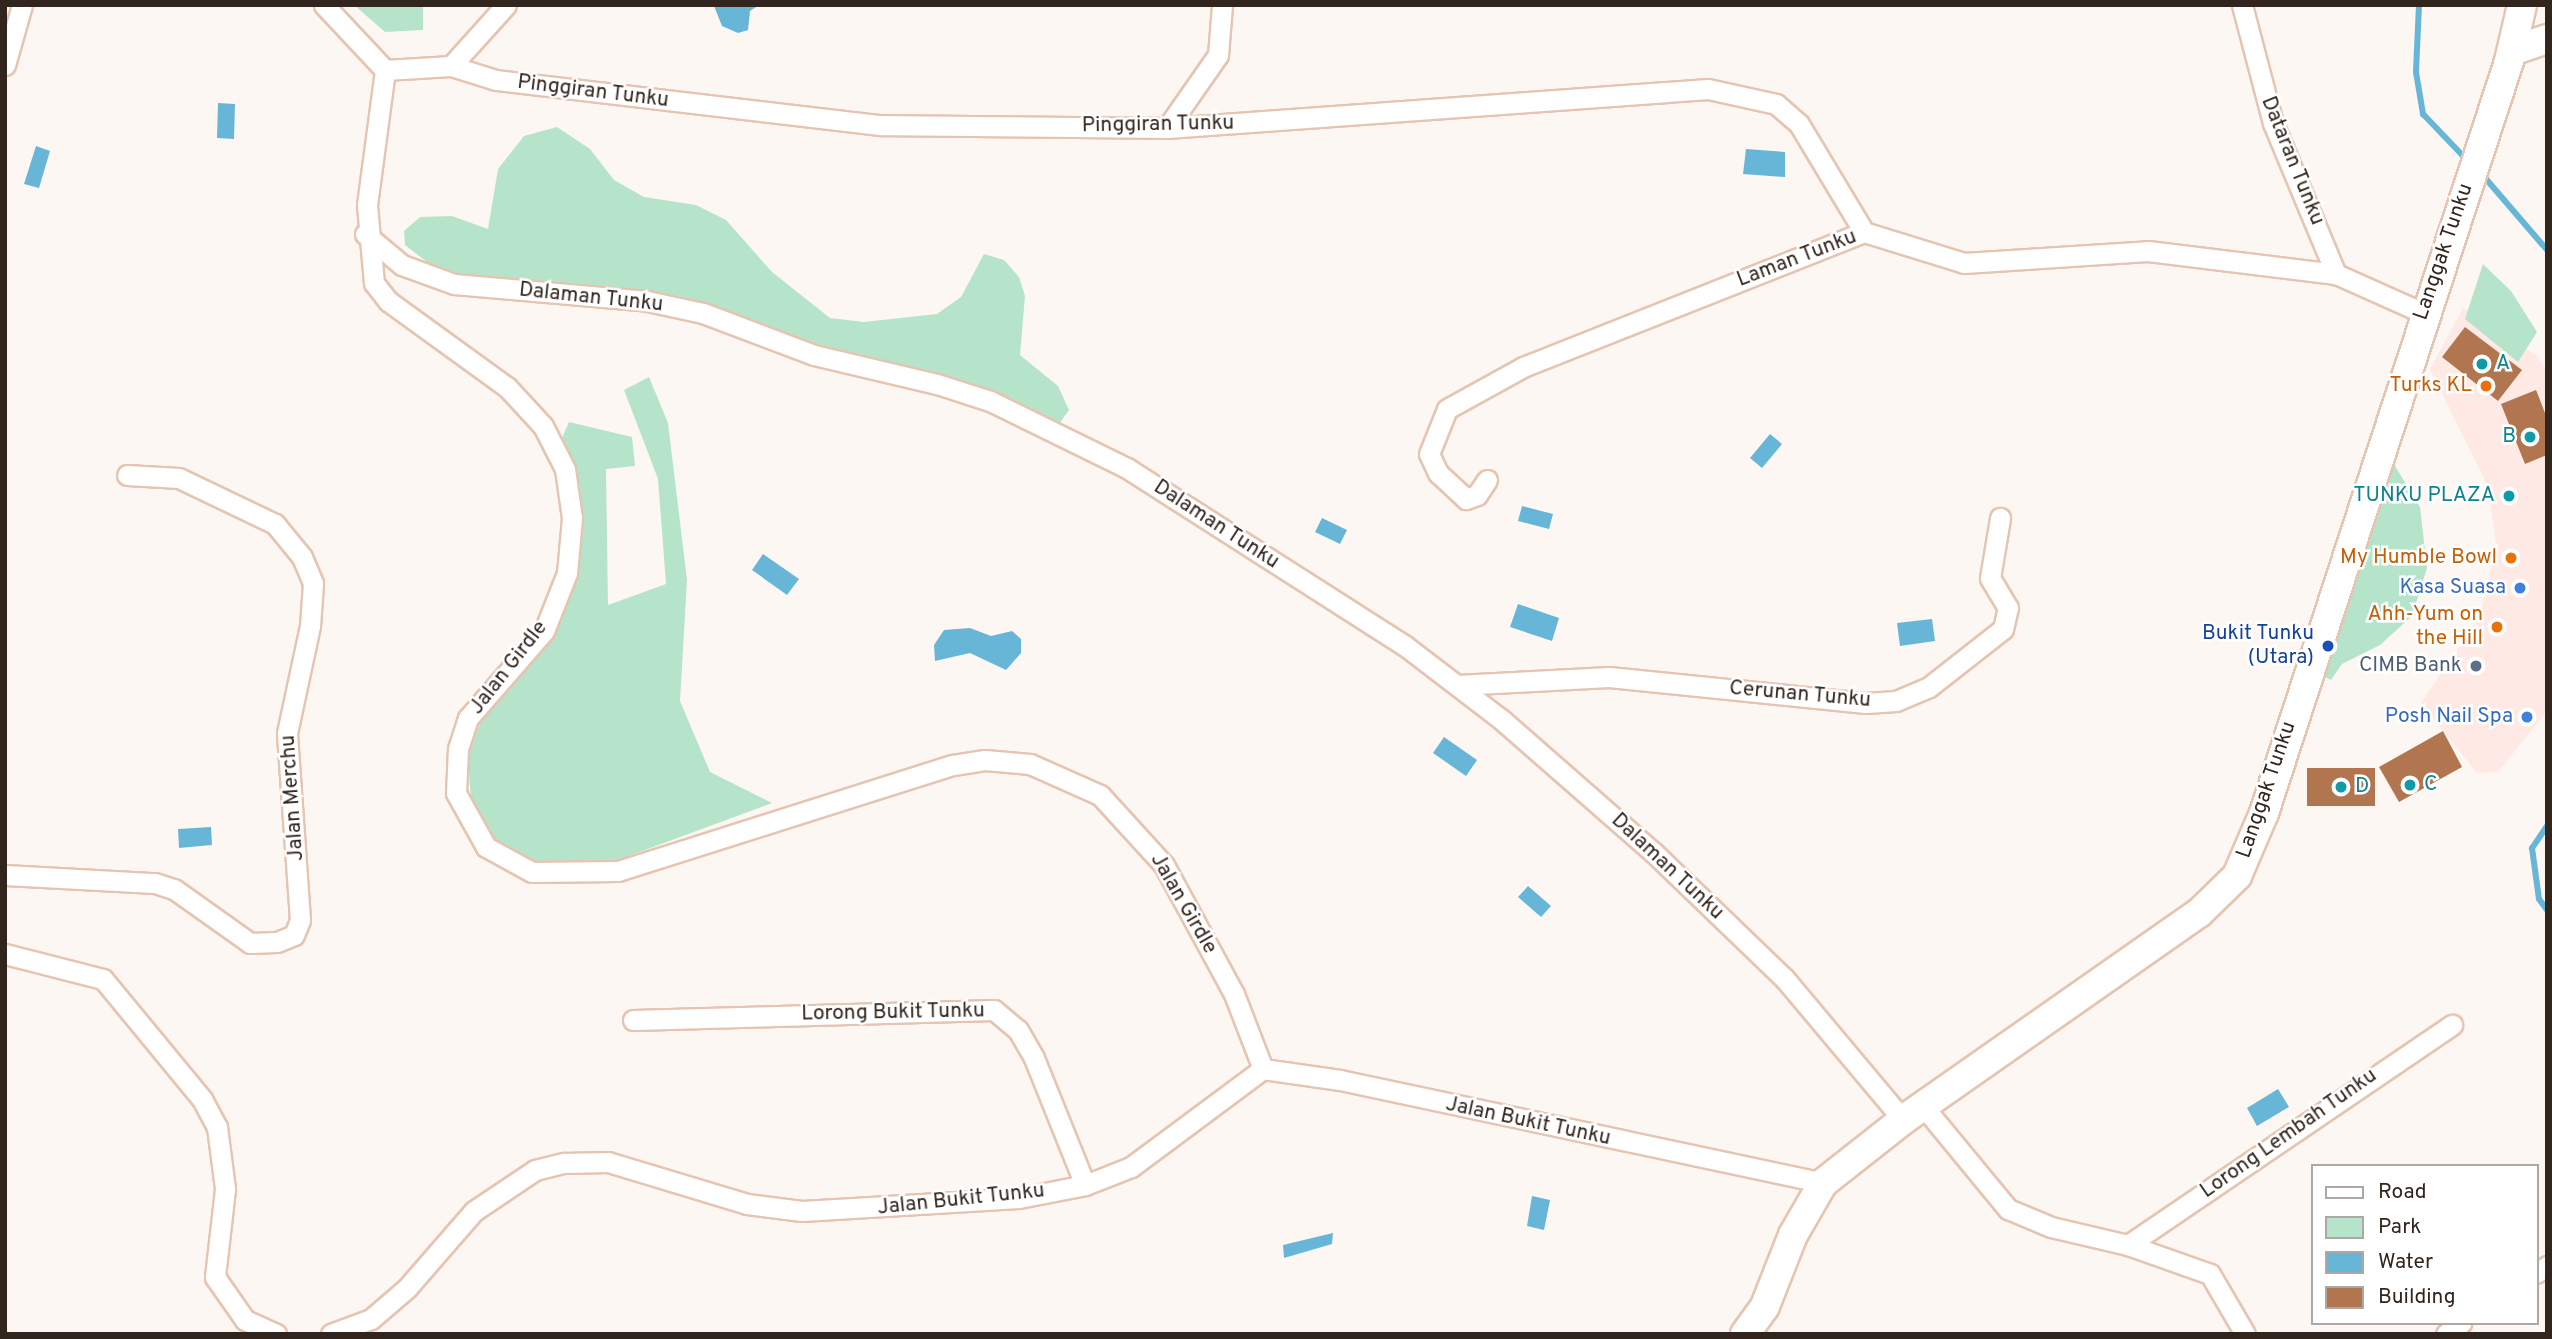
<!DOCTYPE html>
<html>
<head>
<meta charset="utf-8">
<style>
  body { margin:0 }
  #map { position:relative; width:2552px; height:1339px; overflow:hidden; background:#fdf7f3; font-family:Overpass,sans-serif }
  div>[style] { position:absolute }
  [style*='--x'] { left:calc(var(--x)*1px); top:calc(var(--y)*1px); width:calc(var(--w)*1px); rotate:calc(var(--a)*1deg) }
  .commercial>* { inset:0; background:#fee9e5 }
  .green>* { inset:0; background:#b6e4cb }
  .water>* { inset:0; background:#67b6d8 }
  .stream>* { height:6px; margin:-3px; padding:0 3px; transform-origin:3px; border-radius:3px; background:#67b6d8 }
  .building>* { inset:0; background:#b17650 }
  .roads { filter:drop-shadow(2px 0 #e5c5b2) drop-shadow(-2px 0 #e5c5b2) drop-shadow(0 2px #e5c5b2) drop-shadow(0 -2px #e5c5b2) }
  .street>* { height:19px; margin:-9.5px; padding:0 9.5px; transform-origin:9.5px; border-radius:9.5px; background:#fff }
  .secondary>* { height:28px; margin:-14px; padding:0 14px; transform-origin:14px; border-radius:14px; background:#fff }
  .dots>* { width:19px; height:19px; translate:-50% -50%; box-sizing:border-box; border:4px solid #fff; border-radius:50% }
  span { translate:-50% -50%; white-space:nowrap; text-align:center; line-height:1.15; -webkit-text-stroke:5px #fff; paint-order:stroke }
  .street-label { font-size:21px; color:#31251d }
  .culture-label { font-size:21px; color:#0d838f }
  .left { translate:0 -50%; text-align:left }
  .right { translate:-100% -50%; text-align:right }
  .food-label { font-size:21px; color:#c56008 }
  .shop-label { font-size:21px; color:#366cbe }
  .transit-label { font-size:21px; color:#164399 }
  .service-label { font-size:21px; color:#4e5e75 }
  .frame { position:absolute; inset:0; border:7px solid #31251d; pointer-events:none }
  .legend { position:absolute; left:2311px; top:1164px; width:228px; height:161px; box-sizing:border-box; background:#fff; border:2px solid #ada8a5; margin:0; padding:9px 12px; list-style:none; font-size:21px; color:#31251d }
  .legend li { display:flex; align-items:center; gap:14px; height:35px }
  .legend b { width:35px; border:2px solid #ada8a5 }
</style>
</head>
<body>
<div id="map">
  <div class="commercial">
    <i style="clip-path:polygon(2463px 308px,2537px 356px,2547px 372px,2547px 711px,2498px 772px,2477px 773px,2421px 703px,2480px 616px,2496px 546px,2488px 487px,2430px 369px)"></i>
  </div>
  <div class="green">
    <i style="clip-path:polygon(354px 5px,423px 5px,423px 30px,385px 32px)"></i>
    <i style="clip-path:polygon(557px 127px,590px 149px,614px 180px,644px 197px,696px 205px,726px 220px,772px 272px,830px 318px,864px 322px,937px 314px,961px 297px,984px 254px,1004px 260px,1019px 277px,1025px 296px,1020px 355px,1058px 386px,1069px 410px,1056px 428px,972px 384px,832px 350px,684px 297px,441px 273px,405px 245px,404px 231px,420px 217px,452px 216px,488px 229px,498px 169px,524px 136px)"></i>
    <i style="clip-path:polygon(2483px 264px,2511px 291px,2537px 332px,2518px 362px,2465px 319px)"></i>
    <i style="clip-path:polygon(649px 377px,668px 423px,687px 580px,680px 701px,710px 772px,772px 803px,618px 860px,536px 862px,500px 848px,472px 811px,467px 750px,484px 716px,564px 614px,582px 538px,580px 486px,562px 438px,569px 422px,632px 437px,635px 466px,606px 469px,608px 605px,666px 584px,658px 479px,624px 390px)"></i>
    <i style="clip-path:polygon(2382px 457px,2395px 466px,2420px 507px,2427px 568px,2412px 616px,2380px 645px,2342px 664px,2331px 680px,2319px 674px)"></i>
  </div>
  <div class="water">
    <i style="clip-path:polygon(759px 5px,750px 11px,748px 30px,738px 33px,722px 26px,714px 6px)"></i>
    <i style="clip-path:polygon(218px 103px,235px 104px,234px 139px,217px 138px)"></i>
    <i style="clip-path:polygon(36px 146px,50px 151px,39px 188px,24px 184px)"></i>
    <i style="clip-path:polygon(1746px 149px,1785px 152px,1785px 177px,1743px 174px)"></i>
    <i style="clip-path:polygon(1770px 434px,1782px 444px,1762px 468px,1750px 458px)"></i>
    <i style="clip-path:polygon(1522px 506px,1553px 514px,1549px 529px,1518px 521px)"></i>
    <i style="clip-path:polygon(1322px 518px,1347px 530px,1340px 544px,1315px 532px)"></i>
    <i style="clip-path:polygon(763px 554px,799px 579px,787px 595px,752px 570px)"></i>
    <i style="clip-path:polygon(1518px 604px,1559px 618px,1552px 641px,1510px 627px)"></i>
    <i style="clip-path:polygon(1932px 619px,1935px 641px,1900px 646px,1897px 623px)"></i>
    <i style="clip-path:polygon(970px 628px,991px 636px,1012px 631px,1021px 639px,1021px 653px,1006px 670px,970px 653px,935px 661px,934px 645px,944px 630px)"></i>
    <i style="clip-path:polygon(1444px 737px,1477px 760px,1466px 776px,1433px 753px)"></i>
    <i style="clip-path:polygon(211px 827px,212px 845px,179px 848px,178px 829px)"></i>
    <i style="clip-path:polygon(1528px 886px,1551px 906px,1541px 917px,1518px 897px)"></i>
    <i style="clip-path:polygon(2278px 1089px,2289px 1107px,2257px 1126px,2247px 1108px)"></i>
    <i style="clip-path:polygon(1532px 1196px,1550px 1200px,1544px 1230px,1527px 1226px)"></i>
    <i style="clip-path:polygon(1333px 1233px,1332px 1244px,1284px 1258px,1283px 1245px)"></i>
  </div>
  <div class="stream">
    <i style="--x:2419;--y:5;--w:67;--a:92.6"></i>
    <i style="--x:2416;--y:72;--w:43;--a:80.5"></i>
    <i style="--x:2423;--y:114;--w:64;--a:46.3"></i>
    <i style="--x:2480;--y:172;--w:103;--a:49.3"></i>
    <i style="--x:2547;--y:826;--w:27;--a:124"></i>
    <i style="--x:2532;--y:848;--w:51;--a:82.2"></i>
    <i style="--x:2539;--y:899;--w:14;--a:54"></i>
  </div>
  <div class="building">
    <i style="clip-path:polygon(2465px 327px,2522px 370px,2498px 401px,2442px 357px)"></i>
    <i style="clip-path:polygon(2536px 390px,2547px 418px,2547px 455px,2525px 464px,2501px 404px)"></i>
    <i style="clip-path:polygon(2443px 731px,2462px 767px,2399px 802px,2379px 767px)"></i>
    <i style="clip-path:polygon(2307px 768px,2375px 768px,2375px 806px,2307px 806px)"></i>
  </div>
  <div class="roads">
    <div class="street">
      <i style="--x:324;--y:5;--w:89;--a:46.8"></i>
      <i style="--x:385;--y:70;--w:136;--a:97.6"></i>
      <i style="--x:367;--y:205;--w:78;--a:84.9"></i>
      <i style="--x:374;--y:283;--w:23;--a:52"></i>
      <i style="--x:388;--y:301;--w:147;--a:35.9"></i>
      <i style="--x:507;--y:387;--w:53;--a:47.3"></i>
      <i style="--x:543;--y:426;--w:48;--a:62.9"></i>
      <i style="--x:565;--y:469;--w:49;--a:81.9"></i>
      <i style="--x:572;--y:518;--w:55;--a:95.2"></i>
      <i style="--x:567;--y:573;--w:62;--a:111.6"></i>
      <i style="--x:544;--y:631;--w:116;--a:131.1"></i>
      <i style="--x:468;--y:718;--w:32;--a:108"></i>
      <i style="--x:458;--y:748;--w:45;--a:92.5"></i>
      <i style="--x:456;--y:793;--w:62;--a:60.9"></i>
      <i style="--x:486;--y:847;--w:52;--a:28.5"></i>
      <i style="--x:532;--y:872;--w:86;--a:-0.7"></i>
      <i style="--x:618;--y:871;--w:351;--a:-17.6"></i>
      <i style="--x:953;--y:765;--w:32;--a:-9"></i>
      <i style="--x:985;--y:760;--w:45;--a:5.1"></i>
      <i style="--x:1030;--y:764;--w:77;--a:23.9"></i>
      <i style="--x:1100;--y:795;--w:95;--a:47.6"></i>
      <i style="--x:1164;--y:865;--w:147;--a:61.5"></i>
      <i style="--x:1234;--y:994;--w:80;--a:68.9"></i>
      <i style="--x:2242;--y:5;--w:122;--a:75.3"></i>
      <i style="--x:2273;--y:123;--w:164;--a:67.4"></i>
      <i style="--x:5;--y:65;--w:62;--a:-74.2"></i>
      <i style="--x:451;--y:66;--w:82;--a:-48"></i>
      <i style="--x:385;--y:70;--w:66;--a:-3.5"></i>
      <i style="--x:451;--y:66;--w:47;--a:17.3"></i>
      <i style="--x:496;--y:80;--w:388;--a:6.7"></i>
      <i style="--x:881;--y:125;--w:286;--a:0.6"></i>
      <i style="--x:1167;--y:128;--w:542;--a:-4.12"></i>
      <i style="--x:1708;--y:89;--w:70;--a:12.4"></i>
      <i style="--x:1776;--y:104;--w:30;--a:41"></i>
      <i style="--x:1799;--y:124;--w:126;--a:59"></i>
      <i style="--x:1167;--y:128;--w:89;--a:-55.1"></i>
      <i style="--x:1218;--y:55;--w:50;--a:-85.4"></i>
      <i style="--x:365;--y:234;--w:48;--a:40"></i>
      <i style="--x:402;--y:265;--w:55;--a:20.1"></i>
      <i style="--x:454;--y:284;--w:194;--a:5"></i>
      <i style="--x:647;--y:301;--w:57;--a:12.1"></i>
      <i style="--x:703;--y:313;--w:119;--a:20.7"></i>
      <i style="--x:814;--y:355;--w:126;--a:13.3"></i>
      <i style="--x:937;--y:384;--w:56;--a:17.8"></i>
      <i style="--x:990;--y:401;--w:153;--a:26.1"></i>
      <i style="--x:1127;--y:468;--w:329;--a:32.6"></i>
      <i style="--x:1404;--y:645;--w:123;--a:37.4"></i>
      <i style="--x:1502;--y:720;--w:201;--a:41.2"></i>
      <i style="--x:1653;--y:852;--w:182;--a:43.9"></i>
      <i style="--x:1784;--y:978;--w:185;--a:50"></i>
      <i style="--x:1487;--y:480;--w:18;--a:124"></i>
      <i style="--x:1477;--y:495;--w:12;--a:160"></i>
      <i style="--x:1466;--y:499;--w:38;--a:-137"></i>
      <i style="--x:1438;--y:473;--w:21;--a:-115"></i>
      <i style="--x:1429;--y:454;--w:48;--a:-68.2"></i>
      <i style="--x:1447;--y:409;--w:87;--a:-28.9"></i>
      <i style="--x:1523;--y:367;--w:367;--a:-21.6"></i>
      <i style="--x:1864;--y:232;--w:105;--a:17.2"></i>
      <i style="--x:1964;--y:263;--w:184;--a:-3.7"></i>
      <i style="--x:2148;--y:251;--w:189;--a:7"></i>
      <i style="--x:2336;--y:274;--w:95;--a:24.1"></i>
      <i style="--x:1457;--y:685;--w:152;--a:-3"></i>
      <i style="--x:1609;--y:677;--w:258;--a:5.8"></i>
      <i style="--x:1866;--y:703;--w:30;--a:-4"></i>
      <i style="--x:1896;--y:701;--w:36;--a:-23"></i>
      <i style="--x:1929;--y:687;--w:94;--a:-38.1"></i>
      <i style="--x:2003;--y:629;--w:22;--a:-77"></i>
      <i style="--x:2008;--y:608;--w:35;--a:-121"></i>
      <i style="--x:1990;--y:578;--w:61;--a:-80.5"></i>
      <i style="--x:5;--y:875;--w:150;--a:3.1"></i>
      <i style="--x:155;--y:883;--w:20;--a:18"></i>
      <i style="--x:174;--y:889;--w:93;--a:35.4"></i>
      <i style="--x:250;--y:943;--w:27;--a:-2"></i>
      <i style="--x:277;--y:942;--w:18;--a:-22"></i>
      <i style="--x:294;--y:935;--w:16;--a:-68"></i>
      <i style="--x:300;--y:920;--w:187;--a:-94"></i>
      <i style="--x:287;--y:733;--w:109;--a:-77.9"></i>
      <i style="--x:310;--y:626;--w:43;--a:-86"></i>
      <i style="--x:313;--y:583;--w:28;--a:-113"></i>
      <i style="--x:302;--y:557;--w:43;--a:-129.3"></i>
      <i style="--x:275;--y:524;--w:106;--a:-154.4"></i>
      <i style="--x:179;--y:478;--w:52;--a:-176.7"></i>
      <i style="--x:5;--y:954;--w:101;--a:14.3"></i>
      <i style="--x:103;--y:979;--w:156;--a:50.5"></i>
      <i style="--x:202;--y:1099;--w:32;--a:62"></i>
      <i style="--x:217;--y:1127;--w:63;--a:82.6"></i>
      <i style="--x:225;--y:1189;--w:89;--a:96.5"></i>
      <i style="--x:215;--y:1277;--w:52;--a:55.1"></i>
      <i style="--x:245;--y:1320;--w:34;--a:24"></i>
      <i style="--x:633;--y:1020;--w:361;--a:-1.6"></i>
      <i style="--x:994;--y:1010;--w:31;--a:40"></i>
      <i style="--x:1018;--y:1030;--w:32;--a:60"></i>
      <i style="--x:1034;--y:1058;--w:137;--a:68.1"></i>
      <i style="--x:1923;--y:1106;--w:134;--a:50.5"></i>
      <i style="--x:2008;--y:1209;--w:47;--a:22.7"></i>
      <i style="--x:2051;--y:1227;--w:79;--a:13.2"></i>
      <i style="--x:2128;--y:1245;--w:87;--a:19.5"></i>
      <i style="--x:2210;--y:1274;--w:69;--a:59.7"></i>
      <i style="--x:2128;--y:1245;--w:392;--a:-34.2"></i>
      <i style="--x:2536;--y:1273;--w:13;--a:-32"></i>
      <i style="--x:331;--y:1334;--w:43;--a:-20.6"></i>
      <i style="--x:371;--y:1319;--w:48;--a:-40.7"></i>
      <i style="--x:407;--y:1288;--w:102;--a:-49"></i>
      <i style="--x:474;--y:1211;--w:73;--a:-33.9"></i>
      <i style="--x:535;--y:1170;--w:30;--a:-14"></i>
      <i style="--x:564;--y:1163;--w:44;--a:-1.3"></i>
      <i style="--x:608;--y:1162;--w:145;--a:16.8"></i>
      <i style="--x:747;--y:1204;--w:55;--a:7.3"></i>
      <i style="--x:802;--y:1211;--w:217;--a:-3.4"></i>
      <i style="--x:1019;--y:1198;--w:67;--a:-11.1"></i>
      <i style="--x:1085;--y:1185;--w:49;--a:-21.4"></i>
      <i style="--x:1131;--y:1167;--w:164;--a:-36.6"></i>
      <i style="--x:1263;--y:1069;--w:78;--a:8.1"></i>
      <i style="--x:1340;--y:1080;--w:494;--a:12"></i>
      <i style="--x:2446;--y:1334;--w:19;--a:-36"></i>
    </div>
    <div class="secondary">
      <i style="--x:2512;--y:51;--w:37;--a:-19"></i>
      <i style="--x:1745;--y:1334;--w:34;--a:-54"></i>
      <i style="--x:1765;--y:1306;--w:76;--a:-68.5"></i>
      <i style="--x:1793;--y:1235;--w:60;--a:-60"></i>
      <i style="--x:1823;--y:1183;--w:102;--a:-38.2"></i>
      <i style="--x:1903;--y:1120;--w:361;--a:-35"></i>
      <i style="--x:2199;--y:913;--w:53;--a:-44.2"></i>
      <i style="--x:2237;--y:876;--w:69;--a:-66.8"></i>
      <i style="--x:2264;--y:813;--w:791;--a:-71.95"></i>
      <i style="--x:2509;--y:61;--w:57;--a:-76.9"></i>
    </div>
  </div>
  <div class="dots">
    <i style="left:2482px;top:364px;background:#0f9aa8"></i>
    <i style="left:2486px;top:386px;background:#e8710a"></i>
    <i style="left:2530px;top:437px;background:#0f9aa8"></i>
    <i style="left:2509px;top:496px;background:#0f9aa8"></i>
    <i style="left:2511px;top:558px;background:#e8710a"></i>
    <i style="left:2520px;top:588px;background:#3f7fe0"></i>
    <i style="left:2497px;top:627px;background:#e8710a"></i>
    <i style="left:2328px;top:646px;background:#1a4fb4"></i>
    <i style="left:2476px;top:666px;background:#5c6f8a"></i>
    <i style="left:2527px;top:717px;background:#3f7fe0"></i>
    <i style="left:2410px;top:785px;background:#0f9aa8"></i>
    <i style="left:2341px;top:787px;background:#0f9aa8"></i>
  </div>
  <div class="street-label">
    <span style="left:593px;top:92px;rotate:7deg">Pinggiran Tunku</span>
    <span style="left:1158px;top:125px;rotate:-1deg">Pinggiran Tunku</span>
    <span style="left:2292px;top:161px;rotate:68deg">Dataran Tunku</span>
    <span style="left:2444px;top:252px;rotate:-71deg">Langgak Tunku</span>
    <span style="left:1797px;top:259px;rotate:-21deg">Laman Tunku</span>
    <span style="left:591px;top:298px;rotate:6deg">Dalaman Tunku</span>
    <span style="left:1216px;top:525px;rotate:33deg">Dalaman Tunku</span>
    <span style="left:509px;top:668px;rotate:-52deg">Jalan Girdle</span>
    <span style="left:1800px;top:695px;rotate:5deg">Cerunan Tunku</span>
    <span style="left:2267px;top:790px;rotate:-71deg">Langgak Tunku</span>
    <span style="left:293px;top:798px;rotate:-94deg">Jalan Merchu</span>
    <span style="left:1667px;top:867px;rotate:43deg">Dalaman Tunku</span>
    <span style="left:1183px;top:904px;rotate:60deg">Jalan Girdle</span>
    <span style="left:893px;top:1013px;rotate:-1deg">Lorong Bukit Tunku</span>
    <span style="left:1528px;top:1122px;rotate:12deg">Jalan Bukit Tunku</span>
    <span style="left:2289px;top:1134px;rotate:-35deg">Lorong Lembah Tunku</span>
    <span style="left:961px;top:1200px;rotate:-6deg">Jalan Bukit Tunku</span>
  </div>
  <div class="culture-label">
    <span class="left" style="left:2496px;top:364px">A</span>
    <span class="right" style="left:2516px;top:437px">B</span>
    <span class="right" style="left:2495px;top:496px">TUNKU PLAZA</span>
    <span class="left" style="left:2424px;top:785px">C</span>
    <span class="left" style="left:2355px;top:787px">D</span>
  </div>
  <div class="food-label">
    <span class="right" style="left:2472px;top:386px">Turks KL</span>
    <span class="right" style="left:2497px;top:558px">My Humble Bowl</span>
    <span class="right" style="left:2483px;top:627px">Ahh-Yum on<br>the Hill</span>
  </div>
  <div class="shop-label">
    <span class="right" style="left:2506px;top:588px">Kasa Suasa</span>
    <span class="right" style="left:2513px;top:717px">Posh Nail Spa</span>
  </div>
  <div class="transit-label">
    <span class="right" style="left:2314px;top:646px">Bukit Tunku<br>(Utara)</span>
  </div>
  <div class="service-label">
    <span class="right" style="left:2462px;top:666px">CIMB Bank</span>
  </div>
  <div class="frame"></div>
  <ul class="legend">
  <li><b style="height:9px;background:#fff"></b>Road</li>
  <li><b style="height:19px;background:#b6e4cb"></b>Park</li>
  <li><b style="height:19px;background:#67b6d8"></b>Water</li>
  <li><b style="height:19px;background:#b17650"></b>Building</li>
  </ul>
</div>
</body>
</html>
